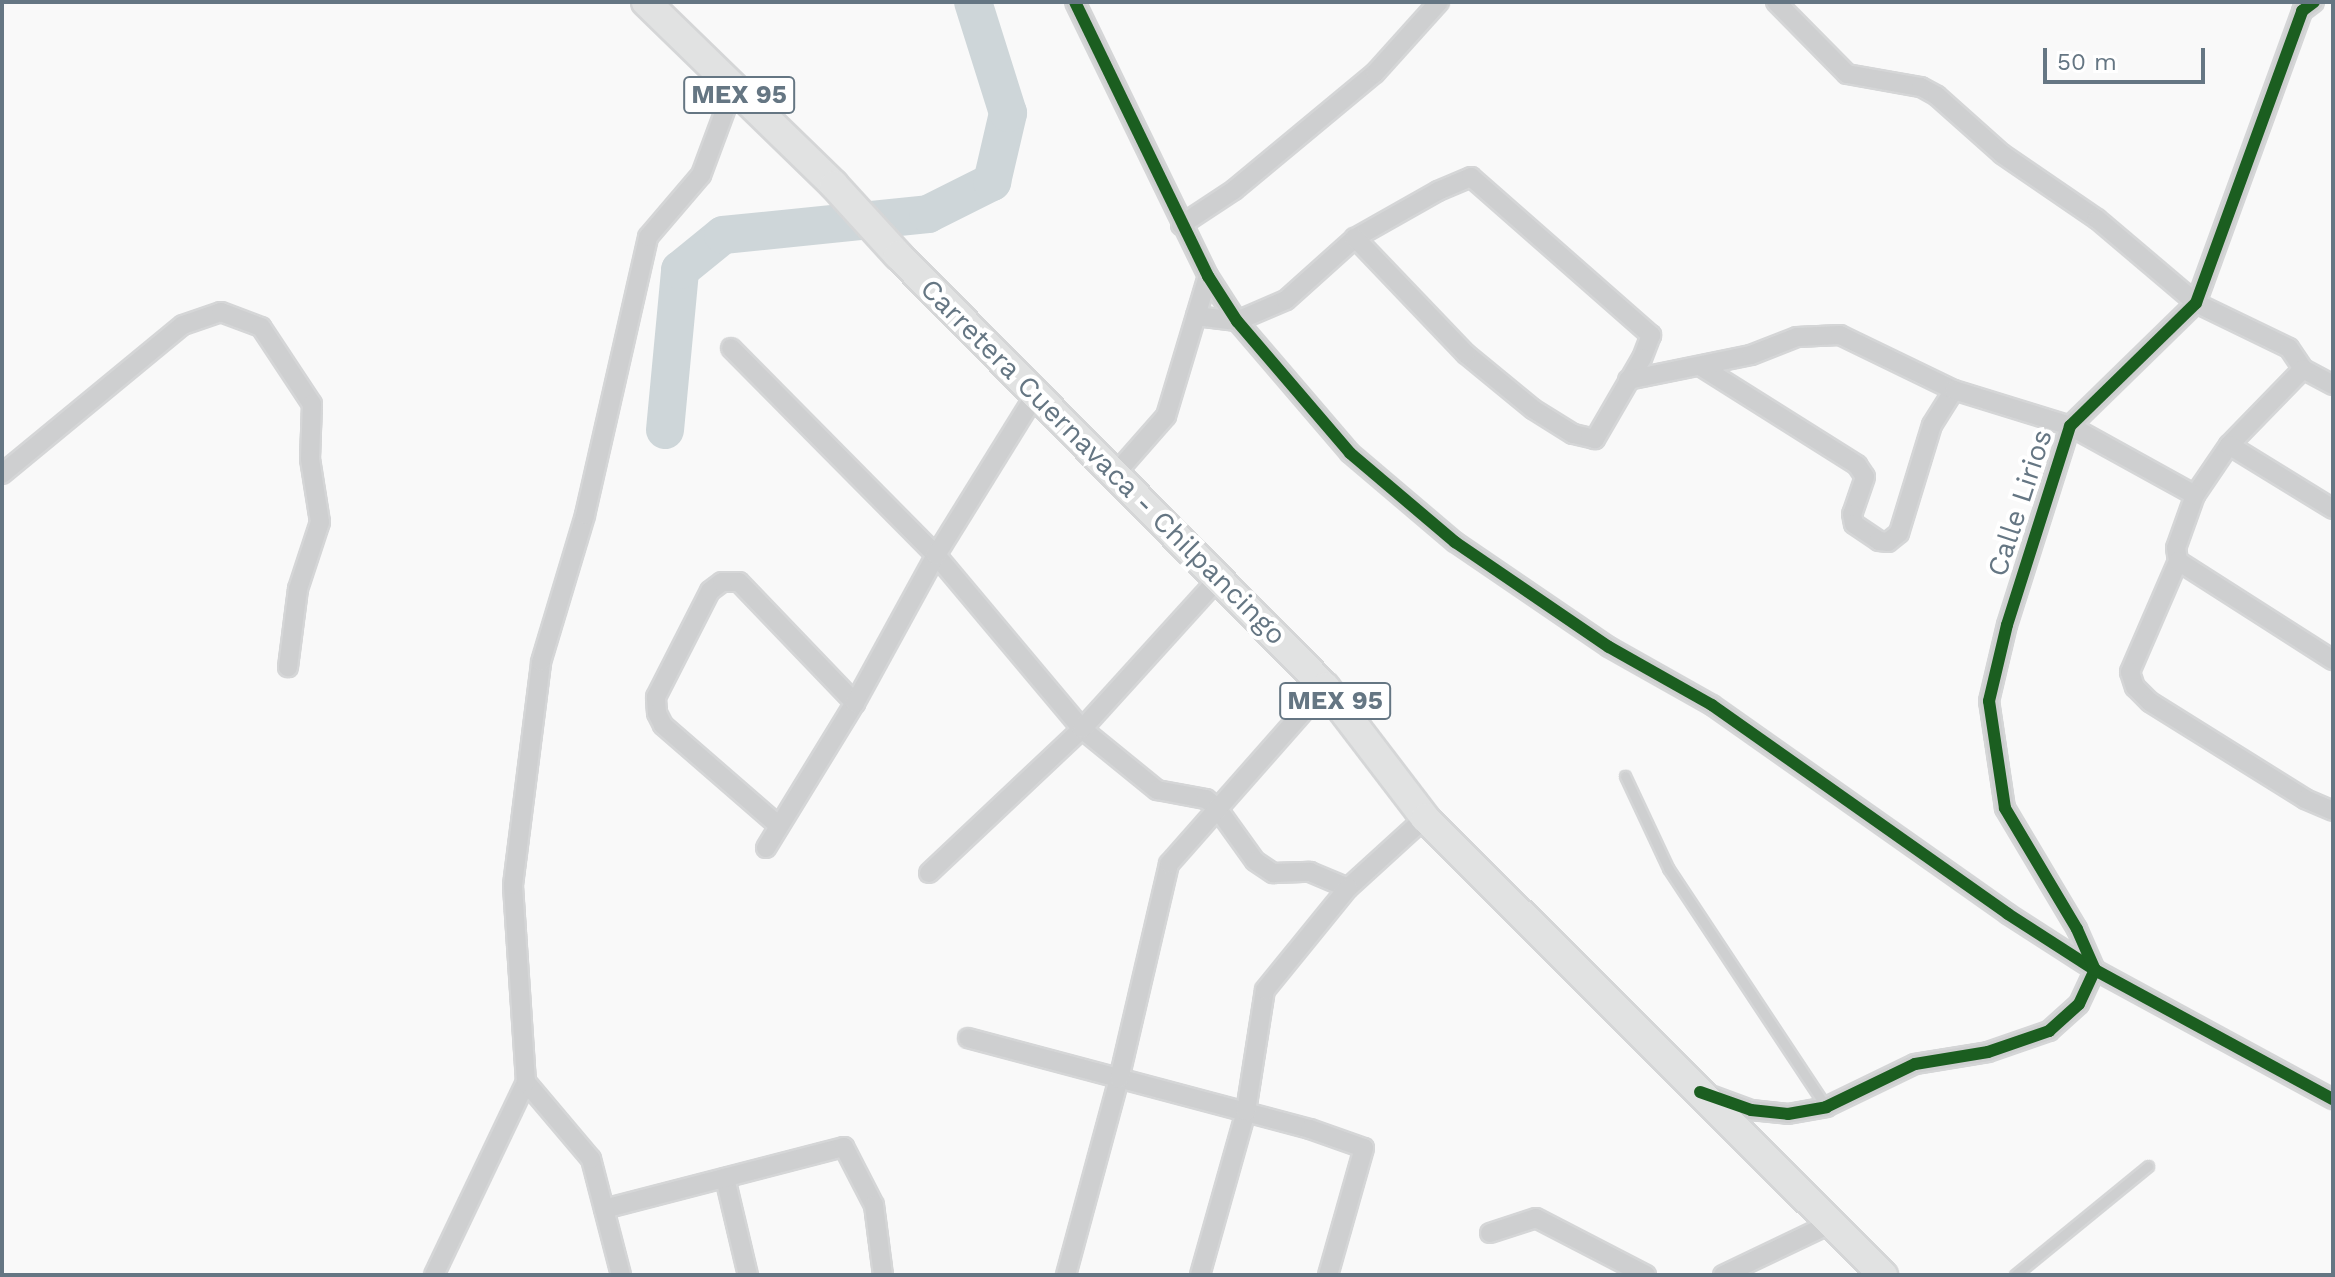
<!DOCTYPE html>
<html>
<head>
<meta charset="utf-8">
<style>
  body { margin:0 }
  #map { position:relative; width:2335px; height:1277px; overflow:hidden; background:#f9f9f9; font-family:"Work Sans",sans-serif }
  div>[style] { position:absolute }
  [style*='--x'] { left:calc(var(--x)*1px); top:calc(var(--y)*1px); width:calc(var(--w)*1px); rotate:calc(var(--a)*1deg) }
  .river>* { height:38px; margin:-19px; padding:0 19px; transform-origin:19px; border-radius:19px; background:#ced6d9 }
  .roads { filter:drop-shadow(2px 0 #d5d6d7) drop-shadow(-2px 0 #d5d6d7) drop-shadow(0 2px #d5d6d7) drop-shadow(0 -2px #d5d6d7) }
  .lane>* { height:9px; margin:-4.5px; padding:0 4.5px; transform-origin:4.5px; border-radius:4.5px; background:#cecfd0 }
  .street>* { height:18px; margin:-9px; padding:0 9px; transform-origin:9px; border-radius:9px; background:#cecfd0 }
  .primary>* { height:28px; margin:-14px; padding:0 14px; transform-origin:14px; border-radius:14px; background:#e1e2e2 }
  .cycleway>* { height:12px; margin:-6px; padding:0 6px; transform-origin:6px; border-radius:6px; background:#1b5e20 }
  span { translate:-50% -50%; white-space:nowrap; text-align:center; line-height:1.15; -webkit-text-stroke:8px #fff; paint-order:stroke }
  .shield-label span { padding:2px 6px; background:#fff; border:2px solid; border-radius:6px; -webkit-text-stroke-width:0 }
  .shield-label { font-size:26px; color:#657683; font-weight:700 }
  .street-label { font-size:28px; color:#657683 }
  .frame { position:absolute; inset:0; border:4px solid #657683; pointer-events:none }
  .scale { position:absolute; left:2043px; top:48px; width:162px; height:36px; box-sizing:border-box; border:4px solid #657683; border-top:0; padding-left:10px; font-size:24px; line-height:28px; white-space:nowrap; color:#657683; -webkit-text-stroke:6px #fff; paint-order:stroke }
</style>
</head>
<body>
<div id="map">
  <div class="river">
    <i style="--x:665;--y:430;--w:161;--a:-84.6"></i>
    <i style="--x:680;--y:270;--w:55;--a:-39.1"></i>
    <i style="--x:723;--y:235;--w:206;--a:-5.8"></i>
    <i style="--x:928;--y:214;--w:72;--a:-26.6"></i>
    <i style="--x:992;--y:182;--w:71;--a:-76.9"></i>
    <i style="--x:1008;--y:113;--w:116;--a:-107.5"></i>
  </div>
  <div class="roads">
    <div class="lane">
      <i style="--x:1625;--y:776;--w:102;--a:64.9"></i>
      <i style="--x:1668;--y:868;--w:287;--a:56.5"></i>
      <i style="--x:2015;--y:1275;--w:172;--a:-39.3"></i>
    </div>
    <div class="street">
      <i style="--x:1075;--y:2;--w:305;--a:64.1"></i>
      <i style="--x:1208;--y:276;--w:54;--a:57.2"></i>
      <i style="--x:1237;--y:321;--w:174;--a:49.4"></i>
      <i style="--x:1350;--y:453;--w:138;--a:40.3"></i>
      <i style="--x:1455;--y:542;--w:186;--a:34.3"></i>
      <i style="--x:1609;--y:647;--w:118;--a:29.4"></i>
      <i style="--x:1712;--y:705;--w:362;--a:35.2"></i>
      <i style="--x:2008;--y:914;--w:103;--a:32.8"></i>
      <i style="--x:2095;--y:970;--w:271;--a:28.5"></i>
      <i style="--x:1776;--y:2;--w:101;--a:45.4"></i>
      <i style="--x:1847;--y:74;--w:75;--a:10"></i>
      <i style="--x:1921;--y:87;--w:18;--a:29"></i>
      <i style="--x:1937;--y:96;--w:87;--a:41.7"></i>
      <i style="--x:2002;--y:154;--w:115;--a:34.4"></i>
      <i style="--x:2097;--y:219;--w:130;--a:40.3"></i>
      <i style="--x:2196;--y:303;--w:103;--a:25.8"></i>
      <i style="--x:2289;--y:348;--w:25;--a:56"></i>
      <i style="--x:2303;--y:369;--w:34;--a:28"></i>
      <i style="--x:1181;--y:225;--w:64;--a:-33.4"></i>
      <i style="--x:1234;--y:190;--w:183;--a:-39.7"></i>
      <i style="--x:1375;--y:73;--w:96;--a:-48"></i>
      <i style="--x:1196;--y:316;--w:41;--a:7"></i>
      <i style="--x:1237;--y:321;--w:53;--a:-23.2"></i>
      <i style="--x:1286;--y:300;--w:93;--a:-41.9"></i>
      <i style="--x:1355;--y:238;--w:95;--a:-29.5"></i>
      <i style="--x:1438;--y:191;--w:36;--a:-23"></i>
      <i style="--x:1471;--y:177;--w:240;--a:41.3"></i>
      <i style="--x:1651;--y:335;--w:25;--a:111"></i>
      <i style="--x:1642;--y:358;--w:94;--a:120.1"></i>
      <i style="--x:1595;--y:439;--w:23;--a:-167"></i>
      <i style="--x:1573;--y:434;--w:47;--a:-148"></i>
      <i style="--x:1533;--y:409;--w:87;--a:-140.6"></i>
      <i style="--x:1466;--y:354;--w:161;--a:-133.7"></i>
      <i style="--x:731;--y:348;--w:291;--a:45.3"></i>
      <i style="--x:936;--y:555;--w:227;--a:50"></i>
      <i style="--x:1082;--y:729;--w:97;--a:39.1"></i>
      <i style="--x:1157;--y:790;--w:50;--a:10.4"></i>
      <i style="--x:1206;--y:799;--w:14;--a:39"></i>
      <i style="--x:1217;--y:808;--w:65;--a:54.4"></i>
      <i style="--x:1255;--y:861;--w:22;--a:34"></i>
      <i style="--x:1273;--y:873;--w:37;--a:-2"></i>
      <i style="--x:1310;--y:872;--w:41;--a:22.8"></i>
      <i style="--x:1348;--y:888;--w:104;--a:-42.3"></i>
      <i style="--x:1700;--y:366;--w:186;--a:32.2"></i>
      <i style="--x:1857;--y:465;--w:14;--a:56"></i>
      <i style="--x:1865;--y:477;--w:39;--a:109"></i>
      <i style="--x:1852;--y:514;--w:10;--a:79"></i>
      <i style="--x:1854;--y:524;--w:30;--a:34"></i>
      <i style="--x:1879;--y:541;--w:9;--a:6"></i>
      <i style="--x:1888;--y:542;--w:14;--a:-39"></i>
      <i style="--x:1899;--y:533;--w:113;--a:-73"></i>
      <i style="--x:1932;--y:425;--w:41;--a:-57.8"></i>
      <i style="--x:2303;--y:369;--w:106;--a:134.2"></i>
      <i style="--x:2229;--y:445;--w:60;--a:124.2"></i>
      <i style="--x:2195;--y:495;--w:56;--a:109.7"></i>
      <i style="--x:2176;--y:548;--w:13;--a:81"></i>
      <i style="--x:2178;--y:561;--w:121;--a:113.4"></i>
      <i style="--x:2130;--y:672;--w:16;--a:72"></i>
      <i style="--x:2135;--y:687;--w:21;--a:45"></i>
      <i style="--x:2150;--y:702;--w:183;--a:32"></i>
      <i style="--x:2305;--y:799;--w:30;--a:23"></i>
      <i style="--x:1628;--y:380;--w:126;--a:-11.5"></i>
      <i style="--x:1751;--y:355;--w:49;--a:-21.4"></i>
      <i style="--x:1797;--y:337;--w:43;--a:-2.7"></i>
      <i style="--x:1840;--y:335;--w:127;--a:25.8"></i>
      <i style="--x:1954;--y:390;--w:121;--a:17.2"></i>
      <i style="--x:2070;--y:426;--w:143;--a:28.9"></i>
      <i style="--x:2229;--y:445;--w:122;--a:31.6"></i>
      <i style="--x:1116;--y:473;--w:76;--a:-48.7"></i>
      <i style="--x:1166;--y:416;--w:146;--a:-73.3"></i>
      <i style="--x:2;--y:474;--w:234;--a:-39.5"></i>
      <i style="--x:183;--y:325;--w:40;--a:-18.9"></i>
      <i style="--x:221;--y:312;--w:43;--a:20.6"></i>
      <i style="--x:261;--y:327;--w:92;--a:56.5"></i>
      <i style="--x:312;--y:404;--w:55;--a:92.1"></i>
      <i style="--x:310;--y:459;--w:64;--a:81"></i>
      <i style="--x:320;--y:522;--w:71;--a:108.2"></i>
      <i style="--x:298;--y:589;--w:79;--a:97.3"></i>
      <i style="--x:2178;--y:561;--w:184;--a:32.6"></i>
      <i style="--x:779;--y:826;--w:154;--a:-139"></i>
      <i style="--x:663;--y:725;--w:13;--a:-117"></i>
      <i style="--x:657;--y:713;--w:16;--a:-94"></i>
      <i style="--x:656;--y:697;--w:119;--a:-63"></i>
      <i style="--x:710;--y:591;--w:15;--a:-37"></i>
      <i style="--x:722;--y:582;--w:17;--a:0"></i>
      <i style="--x:739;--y:582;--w:168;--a:46.2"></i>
      <i style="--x:766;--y:848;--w:170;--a:-58.5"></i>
      <i style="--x:855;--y:703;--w:169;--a:-61.3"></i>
      <i style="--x:936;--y:555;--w:190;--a:-58.2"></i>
      <i style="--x:929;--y:873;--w:210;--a:-43.3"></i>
      <i style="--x:1082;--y:729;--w:204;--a:-47.8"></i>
      <i style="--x:968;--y:1038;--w:354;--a:14.9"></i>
      <i style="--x:1310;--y:1129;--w:57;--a:19.4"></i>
      <i style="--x:1364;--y:1148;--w:132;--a:105.8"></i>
      <i style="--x:1710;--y:1095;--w:44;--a:20.1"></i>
      <i style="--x:1751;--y:1110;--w:37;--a:6"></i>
      <i style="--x:1788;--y:1114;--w:39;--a:-10"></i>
      <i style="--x:1826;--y:1107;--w:99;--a:-25.8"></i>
      <i style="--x:1915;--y:1064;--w:74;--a:-9.3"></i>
      <i style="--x:1988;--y:1052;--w:65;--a:-19"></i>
      <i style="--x:2049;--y:1031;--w:40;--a:-42"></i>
      <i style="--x:2079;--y:1004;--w:38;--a:-65"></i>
      <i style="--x:2095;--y:970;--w:45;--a:-113.7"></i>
      <i style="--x:2077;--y:929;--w:141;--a:-120.8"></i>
      <i style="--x:2005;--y:808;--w:108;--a:-98.5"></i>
      <i style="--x:1989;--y:701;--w:78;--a:-76.7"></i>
      <i style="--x:2007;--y:625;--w:209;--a:-72.4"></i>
      <i style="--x:2070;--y:426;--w:176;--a:-44.3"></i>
      <i style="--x:2196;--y:303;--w:311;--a:-70"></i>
      <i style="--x:2302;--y:11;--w:15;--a:-37"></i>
      <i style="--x:725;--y:1178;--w:100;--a:76.7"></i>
      <i style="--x:604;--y:1209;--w:248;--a:-14.5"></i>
      <i style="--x:844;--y:1147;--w:65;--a:62.7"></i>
      <i style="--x:874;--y:1205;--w:71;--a:82.7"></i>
      <i style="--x:1490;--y:1233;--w:48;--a:-18.1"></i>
      <i style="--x:1536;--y:1218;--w:124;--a:27.4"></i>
      <i style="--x:434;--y:1275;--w:214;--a:-64.5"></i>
      <i style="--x:621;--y:1275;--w:120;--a:-104.5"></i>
      <i style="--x:591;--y:1159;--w:101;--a:-130.2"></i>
      <i style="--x:526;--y:1082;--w:197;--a:-93.8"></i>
      <i style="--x:513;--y:885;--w:225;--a:-82.8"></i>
      <i style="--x:541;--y:662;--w:153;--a:-73.3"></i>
      <i style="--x:585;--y:515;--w:285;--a:-77.2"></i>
      <i style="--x:648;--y:237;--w:82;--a:-49.5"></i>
      <i style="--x:701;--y:175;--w:92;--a:-69.6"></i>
      <i style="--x:1066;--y:1275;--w:203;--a:-74.9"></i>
      <i style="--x:1119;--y:1079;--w:221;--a:-76.9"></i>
      <i style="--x:1169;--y:864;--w:236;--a:-48.6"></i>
      <i style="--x:1200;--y:1275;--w:170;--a:-74.3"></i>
      <i style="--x:1246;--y:1111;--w:122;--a:-81.1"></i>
      <i style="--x:1265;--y:990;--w:132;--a:-50.9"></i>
      <i style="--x:1723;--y:1275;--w:121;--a:-25.5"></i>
    </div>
    <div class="primary">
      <i style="--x:646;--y:2;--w:262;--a:44.2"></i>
      <i style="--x:834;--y:185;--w:95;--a:47.6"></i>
      <i style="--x:898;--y:255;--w:607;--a:45.33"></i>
      <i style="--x:1325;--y:687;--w:165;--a:52.6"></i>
      <i style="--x:1425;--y:818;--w:647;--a:44.94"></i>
    </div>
  </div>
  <div class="cycleway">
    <i style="--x:1075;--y:2;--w:305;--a:64.1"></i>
    <i style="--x:1208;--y:276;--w:54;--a:57.2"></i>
    <i style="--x:1237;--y:321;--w:174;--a:49.4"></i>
    <i style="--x:1350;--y:453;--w:138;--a:40.3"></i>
    <i style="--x:1455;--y:542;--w:186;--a:34.3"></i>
    <i style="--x:1609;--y:647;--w:118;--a:29.4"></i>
    <i style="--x:1712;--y:705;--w:362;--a:35.2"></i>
    <i style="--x:2008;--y:914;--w:103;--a:32.8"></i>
    <i style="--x:2095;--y:970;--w:271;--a:28.5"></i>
    <i style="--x:1700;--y:1092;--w:54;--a:19.4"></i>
    <i style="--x:1751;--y:1110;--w:37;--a:6"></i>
    <i style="--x:1788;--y:1114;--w:39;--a:-10"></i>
    <i style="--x:1826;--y:1107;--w:99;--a:-25.8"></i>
    <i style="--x:1915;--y:1064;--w:74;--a:-9.3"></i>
    <i style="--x:1988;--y:1052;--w:65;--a:-19"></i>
    <i style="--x:2049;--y:1031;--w:40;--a:-42"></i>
    <i style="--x:2079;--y:1004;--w:38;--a:-65"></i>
    <i style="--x:2095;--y:970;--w:45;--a:-113.7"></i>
    <i style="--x:2077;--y:929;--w:141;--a:-120.8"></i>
    <i style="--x:2005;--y:808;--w:108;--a:-98.5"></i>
    <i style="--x:1989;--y:701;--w:78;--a:-76.7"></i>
    <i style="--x:2007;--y:625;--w:209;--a:-72.4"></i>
    <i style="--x:2070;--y:426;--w:176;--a:-44.3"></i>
    <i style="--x:2196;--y:303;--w:311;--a:-70"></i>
    <i style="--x:2302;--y:11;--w:15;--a:-37"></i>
  </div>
  <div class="shield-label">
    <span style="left:739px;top:95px">MEX 95</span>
    <span style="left:1335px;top:701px">MEX 95</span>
  </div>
  <div class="street-label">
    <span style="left:1103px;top:462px;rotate:45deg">Carretera Cuernavaca - Chilpancingo</span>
    <span style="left:2020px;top:503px;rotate:-72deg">Calle Lirios</span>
  </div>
  <div class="frame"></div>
  <div class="scale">50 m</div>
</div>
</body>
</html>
